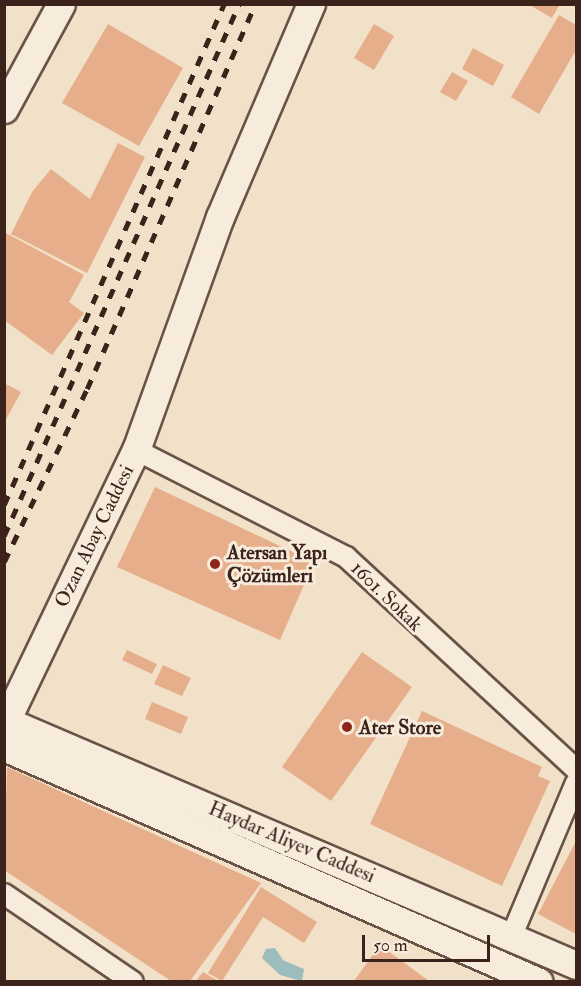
<!DOCTYPE html>
<html>
<head>
<meta charset="utf-8">
<style>
  body { margin:0 }
  #map { position:relative; width:581px; height:986px; overflow:hidden; background:#f2e1c9; font-family:"IM FELL Double Pica",serif }
  div>[style] { position:absolute }
  [style*='--x'] { left:calc(var(--x)*1px); top:calc(var(--y)*1px); width:calc(var(--w)*1px); rotate:calc(var(--a)*1deg) }
  .water>* { inset:0; background:#9dbcbe }
  .building>* { inset:0; background:#e6ae8a }
  .roads { filter:drop-shadow(2px 0 #695246) drop-shadow(-2px 0 #695246) drop-shadow(0 2px #695246) drop-shadow(0 -2px #695246) }
  .street>* { height:20px; margin:-10px; padding:0 10px; transform-origin:10px; border-radius:10px; background:#f7ecdc }
  .secondary>* { height:27px; margin:-13.5px; padding:0 13.5px; transform-origin:13.5px; border-radius:13.5px; background:#f7ecdc }
  .rail>* { height:4.5px; margin-top:-2.25px; transform-origin:0; background:repeating-linear-gradient(90deg,#3b221a 0 10px,transparent 0 20px) }
  .dots>* { width:16px; height:16px; translate:-50% -50%; box-sizing:border-box; border:3px solid #f7ecdc; border-radius:50% }
  span { translate:-50% -50%; white-space:nowrap; text-align:center; line-height:1.15; -webkit-text-stroke:6px #f7ecdc; paint-order:stroke }
  .street-label { font-size:20px; color:#3b221a }
  .poi-label { font-size:20px; color:#3b221a; font-weight:700 }
  .left { translate:0 -50%; text-align:left }
  .frame { position:absolute; inset:0; border:6px solid #3b221a; pointer-events:none }
  .scale { position:absolute; left:362px; top:935px; width:128px; height:27px; box-sizing:border-box; border:3px solid #3b221a; border-top:0; padding-left:8px; font-size:18px; line-height:21px; white-space:nowrap; color:#3b221a; -webkit-text-stroke:4px #f7ecdc; paint-order:stroke }
</style>
</head>
<body>
<div id="map">
  <div class="water">
    <i style="clip-path:polygon(275px 948px,283px 960px,304px 969px,302px 981px,280px 975px,262px 958px,266px 949px)"></i>
  </div>
  <div class="building">
    <i style="clip-path:polygon(528px 4px,560px 4px,552px 18px)"></i>
    <i style="clip-path:polygon(559px 15px,576px 25px,576px 50px,539px 114px,511px 97px)"></i>
    <i style="clip-path:polygon(108px 24px,183px 68px,139px 146px,62px 103px)"></i>
    <i style="clip-path:polygon(374px 24px,394px 36px,374px 70px,354px 58px)"></i>
    <i style="clip-path:polygon(473px 48px,504px 65px,493px 86px,462px 69px)"></i>
    <i style="clip-path:polygon(452px 72px,468px 81px,456px 101px,440px 92px)"></i>
    <i style="clip-path:polygon(118px 143px,145px 157px,87px 273px,11px 234px,32px 192px,51px 169px,90px 199px)"></i>
    <i style="clip-path:polygon(4px 232px,84px 275px,69px 302px,84px 313px,52px 355px,4px 320px)"></i>
    <i style="clip-path:polygon(4px 383px,21px 392px,4px 423px)"></i>
    <i style="clip-path:polygon(155px 487px,314px 562px,280px 640px,117px 567px)"></i>
    <i style="clip-path:polygon(127px 650px,157px 664px,152px 674px,122px 660px)"></i>
    <i style="clip-path:polygon(362px 652px,412px 687px,331px 801px,282px 767px)"></i>
    <i style="clip-path:polygon(163px 665px,191px 678px,182px 696px,154px 684px)"></i>
    <i style="clip-path:polygon(152px 702px,188px 717px,181px 734px,145px 719px)"></i>
    <i style="clip-path:polygon(422px 711px,542px 767px,538px 776px,550px 781px,502px 886px,370px 824px)"></i>
    <i style="clip-path:polygon(7px 767px,261px 883px,190px 981px,171px 981px,4px 870px)"></i>
    <i style="clip-path:polygon(576px 841px,576px 934px,538px 914px)"></i>
    <i style="clip-path:polygon(261px 887px,317px 922px,304px 943px,263px 917px,222px 981px,208px 973px)"></i>
    <i style="clip-path:polygon(380px 945px,429px 981px,354px 981px)"></i>
    <i style="clip-path:polygon(203px 972px,218px 981px,196px 981px)"></i>
  </div>
  <div class="roads">
    <div class="street">
      <i style="--x:136;--y:450;--w:236;--a:27"></i>
      <i style="--x:346;--y:557;--w:313;--a:42.7"></i>
      <i style="--x:4;--y:894;--w:156;--a:34.3"></i>
      <i style="--x:512;--y:935;--w:165;--a:-67.2"></i>
    </div>
    <div class="secondary">
      <i style="--x:4;--y:109;--w:119;--a:-61.5"></i>
      <i style="--x:4;--y:720;--w:622;--a:23.19"></i>
      <i style="--x:4;--y:725;--w:305;--a:-64.4"></i>
      <i style="--x:136;--y:450;--w:248;--a:-70.2"></i>
      <i style="--x:220;--y:217;--w:232;--a:-66.9"></i>
      <i style="--x:4;--y:747;--w:584;--a:23.71"></i>
    </div>
  </div>
  <div class="rail">
    <i style="--x:4;--y:505;--w:547;--a:-66.29"></i>
    <i style="--x:4;--y:536;--w:582;--a:-66.17"></i>
    <i style="--x:4;--y:562;--w:192;--a:-64.4"></i>
    <i style="--x:87;--y:389;--w:420;--a:-66.4"></i>
  </div>
  <div class="dots">
    <i style="left:215px;top:564px;background:#8f2418"></i>
    <i style="left:347px;top:727px;background:#8f2418"></i>
  </div>
  <div class="street-label">
    <span style="left:94px;top:536px;rotate:-64deg">Ozan Abay Caddesi</span>
    <span style="left:387px;top:596px;rotate:44deg">1601. Sokak</span>
    <span style="left:292px;top:842px;rotate:23deg">Haydar Aliyev Caddesi</span>
  </div>
  <div class="poi-label">
    <span class="left" style="left:227px;top:564px">Atersan Yapı<br>Çözümleri</span>
    <span class="left" style="left:359px;top:727px">Ater Store</span>
  </div>
  <div class="frame"></div>
  <div class="scale">50 m</div>
</div>
</body>
</html>
